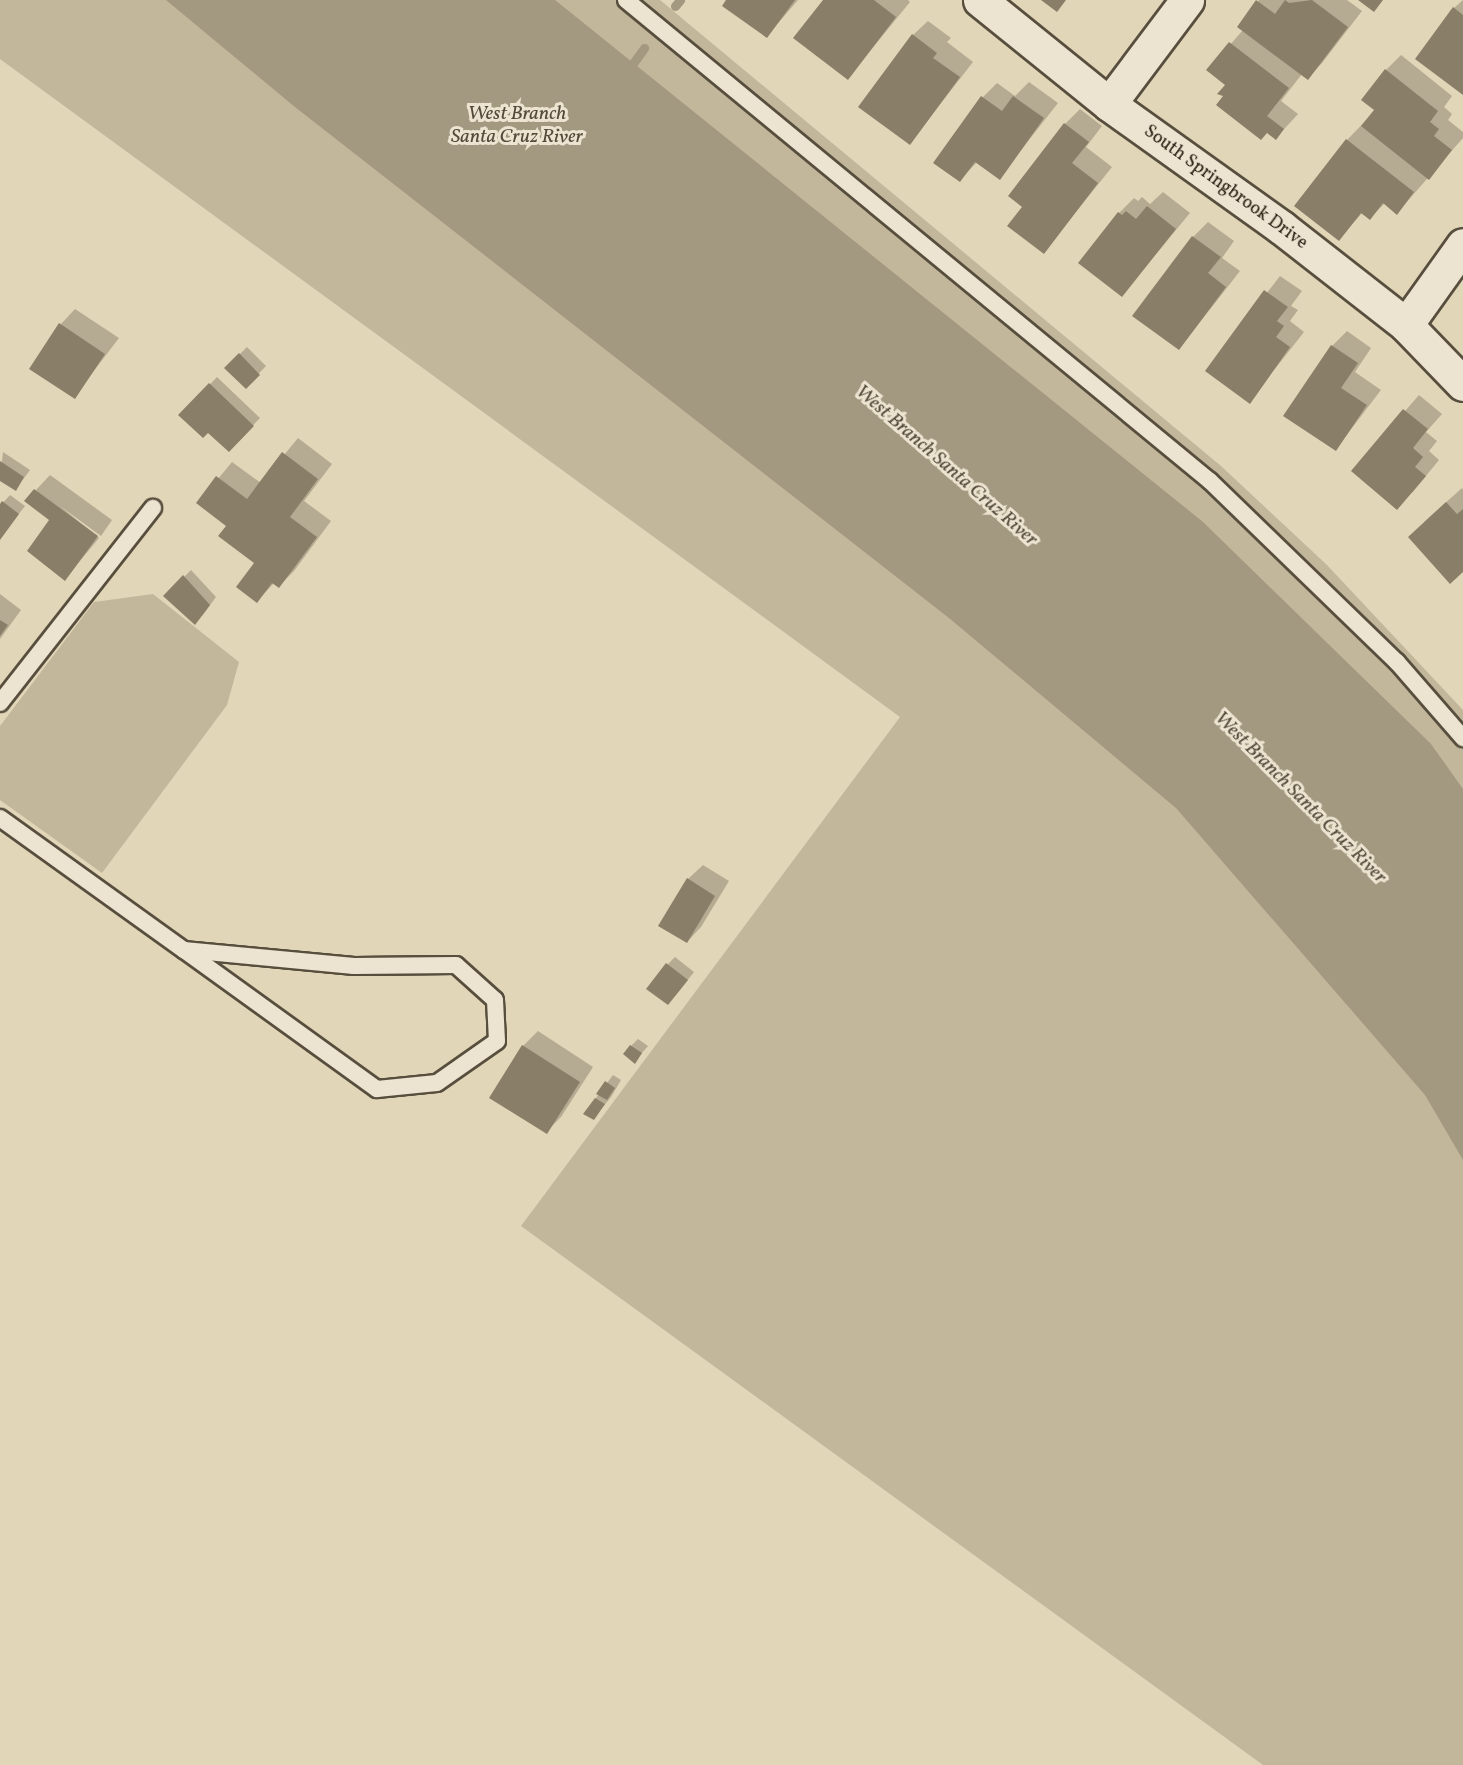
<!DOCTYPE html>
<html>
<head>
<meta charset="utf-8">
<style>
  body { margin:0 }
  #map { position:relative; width:1463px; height:1765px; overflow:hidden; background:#e1d6b7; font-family:Vollkorn,serif }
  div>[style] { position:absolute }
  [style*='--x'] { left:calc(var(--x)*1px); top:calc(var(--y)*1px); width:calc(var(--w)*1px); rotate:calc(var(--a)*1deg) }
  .green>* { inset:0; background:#c2b79b }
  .water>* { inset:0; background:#a39880 }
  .shadow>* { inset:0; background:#0003 }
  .stream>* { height:9px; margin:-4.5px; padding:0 4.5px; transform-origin:4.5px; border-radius:4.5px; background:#a39880 }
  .building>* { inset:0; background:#897f69 }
  .roads { filter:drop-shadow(2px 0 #584e3e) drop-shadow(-2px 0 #584e3e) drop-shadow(0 2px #584e3e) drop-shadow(0 -2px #584e3e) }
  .lane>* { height:16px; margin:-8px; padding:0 8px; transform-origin:8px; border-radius:8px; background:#ece4d0 }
  .street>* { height:33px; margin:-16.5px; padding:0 16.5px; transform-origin:16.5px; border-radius:16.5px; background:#ece4d0 }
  span { translate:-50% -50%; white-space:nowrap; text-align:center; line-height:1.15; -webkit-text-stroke:6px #ece4d0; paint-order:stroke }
  .street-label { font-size:18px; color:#2a2015 }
  .water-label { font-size:20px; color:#544a3a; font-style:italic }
</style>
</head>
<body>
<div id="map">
  <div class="green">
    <i style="clip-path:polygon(0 0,660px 0,1221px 466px,1327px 565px,1463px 710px,1463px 1765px,1263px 1765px,521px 1226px,900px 717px,0 59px)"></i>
    <i style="clip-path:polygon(153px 594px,239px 662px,227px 705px,102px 873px,0 800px,0 726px,94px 602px)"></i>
  </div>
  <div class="water">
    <i style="clip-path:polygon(166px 0,555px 0,1203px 522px,1431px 744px,1463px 789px,1463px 1160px,1425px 1095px,1176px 808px,949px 618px,295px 107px)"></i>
  </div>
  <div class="shadow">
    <i style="clip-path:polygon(728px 0,798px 0,767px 36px)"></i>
    <i style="clip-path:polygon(825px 0,908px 0,910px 2px,848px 78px)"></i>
    <i style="clip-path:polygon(1259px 0,1347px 0,1362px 11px,1322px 63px,1308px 78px,1302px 74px,1281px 101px,1298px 114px,1276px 138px,1226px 95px,1227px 85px,1208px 70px,1243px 30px,1239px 27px)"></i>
    <i style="clip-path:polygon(1463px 0,1463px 93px,1454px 8px)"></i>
    <i style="clip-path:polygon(928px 21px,951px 38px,947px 42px,973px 62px,910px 143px,913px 35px)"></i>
    <i style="clip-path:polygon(1401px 55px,1452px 96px,1444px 107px,1452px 114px,1448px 120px,1463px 132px,1463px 138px,1397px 213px,1385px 203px,1370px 218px,1363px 212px,1339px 239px,1296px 205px,1347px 140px,1376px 110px,1386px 70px)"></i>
    <i style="clip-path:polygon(1029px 82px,1058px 103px,999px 178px,977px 162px,960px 180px,983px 97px,997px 83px,1015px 96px)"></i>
    <i style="clip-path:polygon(1080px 109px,1102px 126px,1086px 147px,1112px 167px,1044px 252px,1065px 124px)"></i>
    <i style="clip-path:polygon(1163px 192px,1190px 213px,1122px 295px,1119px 213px,1134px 198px,1138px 201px,1142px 197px,1150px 204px)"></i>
    <i style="clip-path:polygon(1208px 222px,1234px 241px,1222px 258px,1240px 271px,1179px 349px,1193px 237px)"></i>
    <i style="clip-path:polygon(1280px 276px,1302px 291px,1291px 306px,1298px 310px,1290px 321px,1304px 332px,1249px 402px,1207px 370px)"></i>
    <i style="clip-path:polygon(75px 309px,119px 338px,74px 397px,61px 324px)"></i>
    <i style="clip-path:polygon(1347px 331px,1371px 348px,1355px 372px,1381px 390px,1336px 449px,1332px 346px)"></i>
    <i style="clip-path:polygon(247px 347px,266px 366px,246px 387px,226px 368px)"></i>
    <i style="clip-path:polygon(217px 377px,260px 418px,229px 450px,208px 431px,181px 415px)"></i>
    <i style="clip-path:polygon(1419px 395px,1442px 414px,1426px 432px,1437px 441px,1429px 451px,1439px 460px,1412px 493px,1353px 471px)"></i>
    <i style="clip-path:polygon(298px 438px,332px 464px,304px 501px,331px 521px,294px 571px,279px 586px,274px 583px,257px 601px,256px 563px,228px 525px,198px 503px,232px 462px,261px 483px)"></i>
    <i style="clip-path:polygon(3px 452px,30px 470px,16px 489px,0 479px)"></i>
    <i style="clip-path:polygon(50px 475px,112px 520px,101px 536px,60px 506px,99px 538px,65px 579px,51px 520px,36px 490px)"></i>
    <i style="clip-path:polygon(1462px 488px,1463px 490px,1463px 570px,1424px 522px)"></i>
    <i style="clip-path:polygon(10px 495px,25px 506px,0 538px,0 506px)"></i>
    <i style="clip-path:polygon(191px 570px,216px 597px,202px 616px,165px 596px)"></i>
    <i style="clip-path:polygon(0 594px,21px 610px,0 639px)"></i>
    <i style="clip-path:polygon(703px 865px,729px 881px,701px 927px,687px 942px,688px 879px)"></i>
    <i style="clip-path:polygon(675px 957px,694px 972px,675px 996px,668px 964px)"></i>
    <i style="clip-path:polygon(538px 1031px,593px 1067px,561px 1117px,546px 1132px,523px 1046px)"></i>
    <i style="clip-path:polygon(638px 1039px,648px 1046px,634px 1062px,631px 1046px)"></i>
    <i style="clip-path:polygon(613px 1075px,621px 1080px,611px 1097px,594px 1118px,585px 1113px)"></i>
  </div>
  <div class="stream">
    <i style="--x:675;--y:6;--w:8;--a:-50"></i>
    <i style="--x:626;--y:73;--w:31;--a:-54"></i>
  </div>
  <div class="building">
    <i style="clip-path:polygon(726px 0,795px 0,767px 38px,722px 6px)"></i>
    <i style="clip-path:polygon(823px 0,874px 0,896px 17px,848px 80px,793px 38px)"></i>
    <i style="clip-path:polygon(1041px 0,1066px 0,1057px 12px)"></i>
    <i style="clip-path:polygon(1256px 0,1275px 14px,1285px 0,1289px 3px,1312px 0,1348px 27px,1308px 80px,1237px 27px)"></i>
    <i style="clip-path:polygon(1358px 0,1383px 0,1374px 12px)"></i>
    <i style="clip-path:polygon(1453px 7px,1463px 15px,1463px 95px,1415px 59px)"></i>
    <i style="clip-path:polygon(912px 34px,937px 53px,933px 58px,960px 77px,910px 145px,858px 107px)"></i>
    <i style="clip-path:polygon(1229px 42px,1289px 88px,1267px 116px,1284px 129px,1276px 140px,1267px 133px,1261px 140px,1216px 105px,1223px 96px,1217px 94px,1225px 85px,1206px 70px)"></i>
    <i style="clip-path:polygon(1385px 69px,1438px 111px,1430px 122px,1439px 129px,1434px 136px,1452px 150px,1429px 180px,1361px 126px,1374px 110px,1361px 100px)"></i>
    <i style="clip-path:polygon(981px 96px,1002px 111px,1013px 96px,1044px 118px,1000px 180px,975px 162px,960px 182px,933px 163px)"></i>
    <i style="clip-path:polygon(1064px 123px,1089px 142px,1072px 163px,1098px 183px,1044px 254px,1007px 226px,1022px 207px,1008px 196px)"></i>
    <i style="clip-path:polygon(1346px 139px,1414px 192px,1397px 215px,1383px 203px,1370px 220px,1361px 213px,1339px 241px,1294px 206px)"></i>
    <i style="clip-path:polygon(1147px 206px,1176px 229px,1122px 297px,1078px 263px,1118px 212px,1122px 215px,1126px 211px,1136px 219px)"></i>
    <i style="clip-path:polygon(1192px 236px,1221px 257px,1208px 273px,1226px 287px,1179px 350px,1132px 316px)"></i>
    <i style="clip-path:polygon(1264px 290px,1288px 307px,1277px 321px,1284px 326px,1276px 337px,1290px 347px,1250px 404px,1205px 371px)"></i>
    <i style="clip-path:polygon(59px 323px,105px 354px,75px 399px,29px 369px)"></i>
    <i style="clip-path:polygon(1331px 345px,1358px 363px,1341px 388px,1367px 405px,1336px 451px,1283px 416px)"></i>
    <i style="clip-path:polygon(239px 353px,260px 375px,246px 389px,224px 368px)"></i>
    <i style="clip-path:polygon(209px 383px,254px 426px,229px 452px,208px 433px,203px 438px,178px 415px)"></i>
    <i style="clip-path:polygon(1403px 409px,1428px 429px,1413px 448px,1423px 457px,1415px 467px,1426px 476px,1397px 510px,1351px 471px)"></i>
    <i style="clip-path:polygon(282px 452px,318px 479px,290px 517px,317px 537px,279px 588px,272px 583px,257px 603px,236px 587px,254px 563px,218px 536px,226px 526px,196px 503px,216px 476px,247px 499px)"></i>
    <i style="clip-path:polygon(0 461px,24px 477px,16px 491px,0 481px)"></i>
    <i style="clip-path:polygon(34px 489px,98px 536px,65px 581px,27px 551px,49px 520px,24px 501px)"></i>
    <i style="clip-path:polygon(2px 501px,19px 514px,0 540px,0 504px)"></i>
    <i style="clip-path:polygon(1446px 502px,1457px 514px,1463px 509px,1463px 572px,1450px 584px,1408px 537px)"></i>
    <i style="clip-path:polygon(183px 575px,210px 605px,195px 625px,163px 596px)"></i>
    <i style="clip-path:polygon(0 620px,8px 625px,0 636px)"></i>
    <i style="clip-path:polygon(687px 878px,715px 896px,687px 943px,658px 926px)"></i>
    <i style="clip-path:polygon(666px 963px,688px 980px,668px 1005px,646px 989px)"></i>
    <i style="clip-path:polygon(522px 1045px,580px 1082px,547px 1134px,489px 1098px)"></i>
    <i style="clip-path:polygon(630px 1045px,642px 1053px,635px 1064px,623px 1054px)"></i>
    <i style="clip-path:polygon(605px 1081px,615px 1088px,607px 1100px,596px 1094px)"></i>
    <i style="clip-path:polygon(595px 1098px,605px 1104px,594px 1120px,583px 1114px)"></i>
  </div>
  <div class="roads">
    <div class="lane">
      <i style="--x:626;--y:0;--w:757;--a:39.48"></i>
      <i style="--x:1210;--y:481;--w:260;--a:44.1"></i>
      <i style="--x:1397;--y:662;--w:101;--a:49"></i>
      <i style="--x:0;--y:703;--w:248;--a:-51.9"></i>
      <i style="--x:0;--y:818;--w:226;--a:35.7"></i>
      <i style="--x:184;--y:950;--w:238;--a:35.8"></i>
      <i style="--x:377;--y:1089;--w:60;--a:-5.7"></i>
      <i style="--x:437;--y:1083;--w:73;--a:-35"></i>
      <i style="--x:497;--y:1041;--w:41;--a:-92.8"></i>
      <i style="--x:495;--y:1000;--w:52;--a:-138.1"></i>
      <i style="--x:456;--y:965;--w:102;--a:179.4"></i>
      <i style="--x:354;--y:966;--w:171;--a:-174.6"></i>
    </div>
    <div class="street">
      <i style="--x:980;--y:0;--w:166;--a:38.9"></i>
      <i style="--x:1109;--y:104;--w:213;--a:35.6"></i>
      <i style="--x:1282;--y:228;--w:157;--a:38"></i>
      <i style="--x:1406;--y:325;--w:82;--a:46"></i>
      <i style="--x:1109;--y:104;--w:130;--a:-53.1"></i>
      <i style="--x:1406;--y:325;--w:98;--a:-54.5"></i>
    </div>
  </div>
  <div class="street-label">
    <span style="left:1225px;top:188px;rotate:36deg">South Springbrook Drive</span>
  </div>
  <div class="water-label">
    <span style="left:517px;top:126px">West Branch<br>Santa Cruz River</span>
    <span style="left:946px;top:466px;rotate:41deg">West Branch Santa Cruz River</span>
    <span style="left:1300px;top:798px;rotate:45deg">West Branch Santa Cruz River</span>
  </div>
</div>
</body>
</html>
